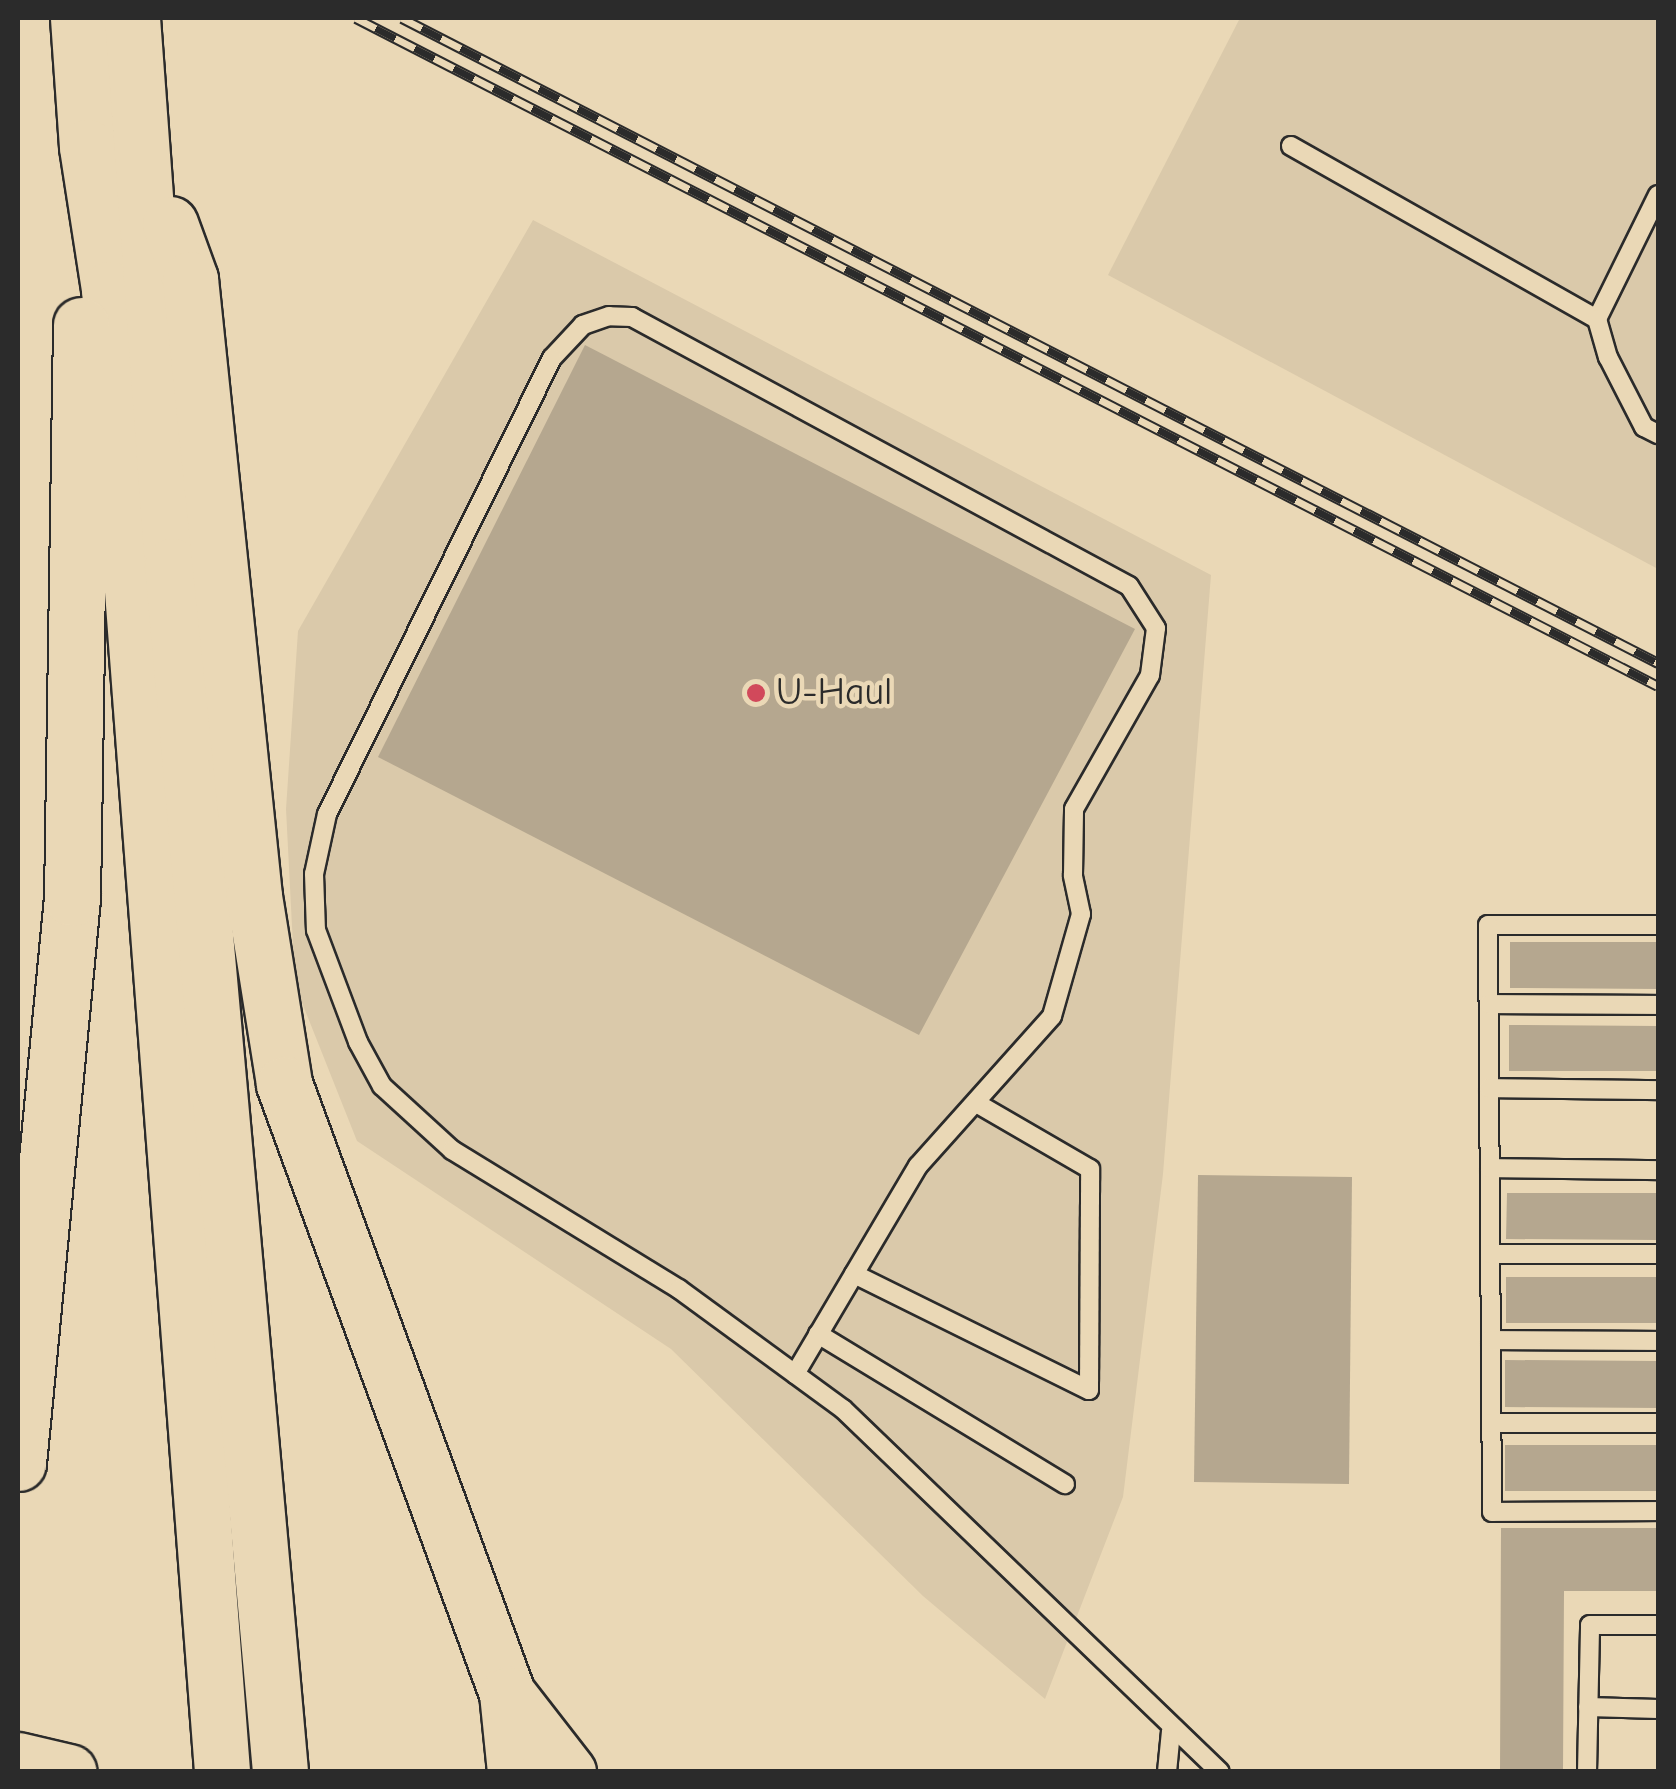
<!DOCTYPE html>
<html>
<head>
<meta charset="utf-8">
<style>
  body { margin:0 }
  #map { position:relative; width:1676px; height:1789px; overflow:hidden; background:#ead8b6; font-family:"Comic Neue",sans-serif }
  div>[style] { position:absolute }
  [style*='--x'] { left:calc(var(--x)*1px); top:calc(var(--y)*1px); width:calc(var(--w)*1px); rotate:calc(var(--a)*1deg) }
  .built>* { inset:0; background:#dac9aa }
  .building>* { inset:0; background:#b5a78f }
  .roads { filter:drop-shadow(2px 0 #2b2b2b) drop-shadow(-2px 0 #2b2b2b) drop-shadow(0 2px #2b2b2b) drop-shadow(0 -2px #2b2b2b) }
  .lane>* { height:18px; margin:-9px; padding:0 9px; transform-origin:9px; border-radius:9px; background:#ead8b6 }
  .primary>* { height:55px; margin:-27.5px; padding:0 27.5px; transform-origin:27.5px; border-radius:27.5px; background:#ead8b6 }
  .rail>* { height:11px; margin-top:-5.5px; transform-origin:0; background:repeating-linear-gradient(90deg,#ead8b6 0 22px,#2b2b2b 0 44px); box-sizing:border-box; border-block:2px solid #2b2b2b }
  .dots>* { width:28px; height:28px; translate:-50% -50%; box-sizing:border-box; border:5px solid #ead8b6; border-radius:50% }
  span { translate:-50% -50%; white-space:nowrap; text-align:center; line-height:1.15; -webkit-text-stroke:9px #ead8b6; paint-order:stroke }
  .poi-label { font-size:38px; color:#2b2b2b }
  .left { translate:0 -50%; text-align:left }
  .frame { position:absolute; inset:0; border:20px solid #2b2b2b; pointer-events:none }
</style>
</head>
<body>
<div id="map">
  <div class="built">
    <i style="clip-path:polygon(1240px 18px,1658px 18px,1658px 569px,1108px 275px)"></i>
    <i style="clip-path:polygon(533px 220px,1211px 575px,1163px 1174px,1123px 1497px,1045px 1699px,923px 1596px,671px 1349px,357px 1141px,295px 985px,286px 809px,298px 631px)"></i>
  </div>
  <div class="building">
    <i style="clip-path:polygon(585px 345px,1135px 629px,919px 1035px,378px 757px)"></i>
    <i style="clip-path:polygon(1510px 942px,1658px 942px,1658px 989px,1510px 988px)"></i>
    <i style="clip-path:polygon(1509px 1025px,1658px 1026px,1658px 1071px,1509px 1071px)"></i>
    <i style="clip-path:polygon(1198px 1175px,1352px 1177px,1349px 1484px,1194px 1482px)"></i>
    <i style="clip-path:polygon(1507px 1193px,1658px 1193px,1658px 1240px,1506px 1239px)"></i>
    <i style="clip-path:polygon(1506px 1277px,1658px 1277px,1658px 1323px,1506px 1323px)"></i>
    <i style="clip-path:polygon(1505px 1360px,1658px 1361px,1658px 1408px,1505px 1407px)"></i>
    <i style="clip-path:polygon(1505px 1445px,1658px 1445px,1658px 1491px,1505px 1491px)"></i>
    <i style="clip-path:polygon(1501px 1528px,1658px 1528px,1658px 1591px,1564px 1591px,1563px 1772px,1500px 1772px)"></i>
  </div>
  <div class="roads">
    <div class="lane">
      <i style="--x:1291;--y:146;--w:352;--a:29.5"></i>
      <i style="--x:1658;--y:195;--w:138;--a:116.2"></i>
      <i style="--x:1597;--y:319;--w:40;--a:74"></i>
      <i style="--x:1608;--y:357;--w:79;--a:62.8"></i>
      <i style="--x:1644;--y:427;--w:16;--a:27"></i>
      <i style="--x:1658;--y:925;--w:170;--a:180"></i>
      <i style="--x:1488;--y:925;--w:587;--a:89.61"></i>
      <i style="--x:1492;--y:1512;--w:166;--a:-0.3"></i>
      <i style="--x:1489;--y:1004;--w:169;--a:0.3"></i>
      <i style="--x:1489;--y:1088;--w:169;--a:0.7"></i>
      <i style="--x:1490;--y:1168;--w:168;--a:0.7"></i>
      <i style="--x:1490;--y:1254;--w:168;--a:0"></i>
      <i style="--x:854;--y:1274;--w:262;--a:26.3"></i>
      <i style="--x:1089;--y:1390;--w:221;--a:-89.7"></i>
      <i style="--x:1090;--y:1169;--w:132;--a:-149.9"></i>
      <i style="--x:818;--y:1334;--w:289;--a:31.3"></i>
      <i style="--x:1491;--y:1340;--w:167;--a:0.3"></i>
      <i style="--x:795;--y:1374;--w:242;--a:-59.4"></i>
      <i style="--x:918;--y:1166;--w:201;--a:-48.2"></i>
      <i style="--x:1052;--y:1016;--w:106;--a:-74.1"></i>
      <i style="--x:1081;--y:914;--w:40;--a:-102"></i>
      <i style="--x:1073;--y:875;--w:66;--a:-89.1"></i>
      <i style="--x:1074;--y:809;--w:154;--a:-60.4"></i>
      <i style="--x:1150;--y:675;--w:47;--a:-82.7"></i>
      <i style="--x:1156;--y:628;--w:50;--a:-122.7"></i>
      <i style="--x:1129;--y:586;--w:565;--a:-151.58"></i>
      <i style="--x:632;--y:317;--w:23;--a:-178"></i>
      <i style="--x:609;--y:316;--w:28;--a:161"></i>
      <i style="--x:583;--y:325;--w:45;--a:133.2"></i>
      <i style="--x:552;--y:358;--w:508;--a:116.26"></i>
      <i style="--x:327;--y:814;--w:61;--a:102.2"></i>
      <i style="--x:314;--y:874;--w:56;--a:88"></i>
      <i style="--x:316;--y:930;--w:120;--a:69.4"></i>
      <i style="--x:358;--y:1042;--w:50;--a:61.4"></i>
      <i style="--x:382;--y:1086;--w:95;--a:42.4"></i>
      <i style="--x:452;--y:1150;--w:266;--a:31.5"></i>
      <i style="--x:679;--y:1289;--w:203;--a:36.2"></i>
      <i style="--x:843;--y:1409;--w:523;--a:43.92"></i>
      <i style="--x:1491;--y:1423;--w:167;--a:0"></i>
      <i style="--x:1588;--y:1707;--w:70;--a:1.6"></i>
      <i style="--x:1167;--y:1772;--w:41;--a:-84.4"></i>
      <i style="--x:1587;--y:1772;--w:147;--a:-88.8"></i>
      <i style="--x:1590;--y:1625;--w:68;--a:0"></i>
    </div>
    <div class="primary">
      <i style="--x:78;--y:18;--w:129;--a:86"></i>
      <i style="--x:87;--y:147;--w:144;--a:81.2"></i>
      <i style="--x:109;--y:289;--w:1487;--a:85.64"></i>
      <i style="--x:132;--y:18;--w:549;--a:85.83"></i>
      <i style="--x:172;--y:566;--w:1211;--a:84.88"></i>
      <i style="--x:170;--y:224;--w:59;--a:70"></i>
      <i style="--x:190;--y:279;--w:620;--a:84.08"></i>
      <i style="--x:254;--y:896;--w:190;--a:80.9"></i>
      <i style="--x:284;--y:1084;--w:649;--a:69.89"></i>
      <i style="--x:507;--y:1693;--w:79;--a:84.2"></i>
      <i style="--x:18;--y:1463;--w:568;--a:-84.54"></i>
      <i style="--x:72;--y:898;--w:573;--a:-89.1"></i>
      <i style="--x:508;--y:1695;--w:98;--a:52.1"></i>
      <i style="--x:18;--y:1760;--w:52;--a:13.2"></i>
    </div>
  </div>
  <div class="rail">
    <i style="--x:356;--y:18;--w:1463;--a:27.16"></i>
    <i style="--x:402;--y:18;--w:1412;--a:27.18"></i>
  </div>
  <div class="dots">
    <i style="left:756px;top:693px;background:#d1495b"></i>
  </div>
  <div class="poi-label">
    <span class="left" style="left:776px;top:693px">U-Haul</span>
  </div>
  <div class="frame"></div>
</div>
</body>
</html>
